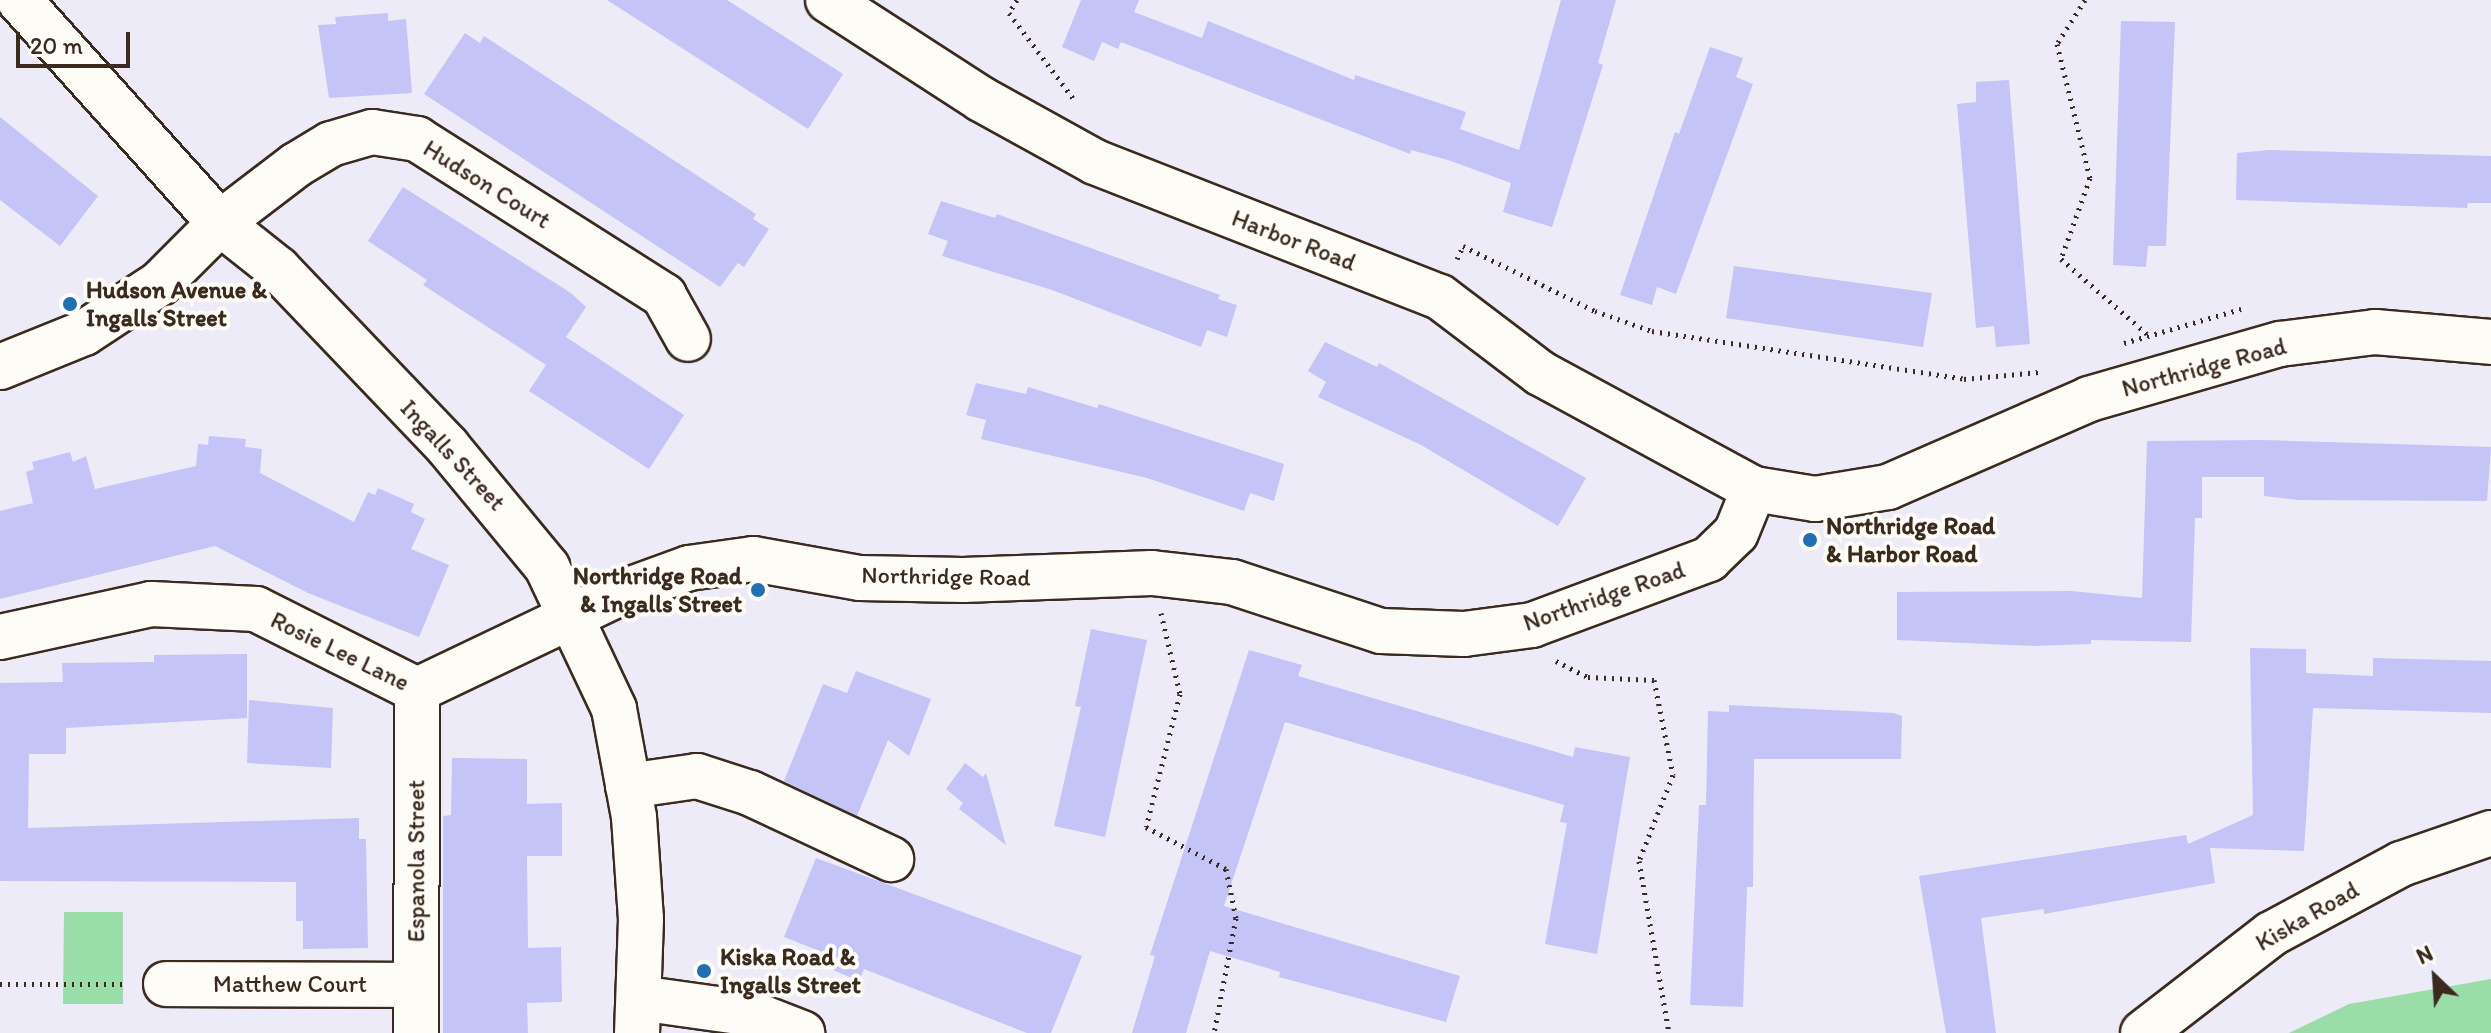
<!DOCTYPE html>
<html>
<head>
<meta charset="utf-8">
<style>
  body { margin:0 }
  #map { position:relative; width:2491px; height:1033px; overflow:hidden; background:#ecebf7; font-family:Itim,sans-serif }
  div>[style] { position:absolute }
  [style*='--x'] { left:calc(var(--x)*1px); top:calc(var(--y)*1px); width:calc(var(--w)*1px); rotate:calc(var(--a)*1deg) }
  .green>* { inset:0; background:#9adda9 }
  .building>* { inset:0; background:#c5c4f7 }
  .path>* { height:5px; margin-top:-2.5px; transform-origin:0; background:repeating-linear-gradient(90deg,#3b2a1e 0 2px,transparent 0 8px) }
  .roads { filter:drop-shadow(2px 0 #3b2a1e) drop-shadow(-2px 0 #3b2a1e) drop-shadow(0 2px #3b2a1e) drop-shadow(0 -2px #3b2a1e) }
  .minor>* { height:44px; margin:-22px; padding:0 22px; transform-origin:22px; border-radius:22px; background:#fdfcf7 }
  .dots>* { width:22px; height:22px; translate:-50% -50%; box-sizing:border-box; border:4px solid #fdfcf7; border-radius:50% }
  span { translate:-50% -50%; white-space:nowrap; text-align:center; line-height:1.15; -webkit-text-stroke:8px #fdfcf7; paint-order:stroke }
  .street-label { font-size:24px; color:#3b2a1e }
  .poi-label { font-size:24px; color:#3b2a1e; font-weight:700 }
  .left { translate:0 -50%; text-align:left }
  .right { translate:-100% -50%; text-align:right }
  .north { position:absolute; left:2395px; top:937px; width:80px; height:80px; -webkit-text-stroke:6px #fdfcf7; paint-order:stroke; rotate:335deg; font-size:22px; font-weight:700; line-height:32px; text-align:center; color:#3b2a1e }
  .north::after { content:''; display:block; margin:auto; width:28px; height:36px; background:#3b2a1e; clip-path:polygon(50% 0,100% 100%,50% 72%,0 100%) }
  .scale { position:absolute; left:16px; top:32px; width:114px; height:36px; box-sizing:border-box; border:4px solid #3b2a1e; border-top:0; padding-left:10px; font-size:24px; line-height:28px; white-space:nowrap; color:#3b2a1e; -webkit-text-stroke:6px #fdfcf7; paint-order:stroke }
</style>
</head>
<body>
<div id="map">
  <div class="green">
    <i style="clip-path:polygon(64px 912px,123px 912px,123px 1004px,63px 1004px)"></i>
    <i style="clip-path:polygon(2491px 979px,2491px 1033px,2289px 1033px,2349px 1004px)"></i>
  </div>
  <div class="building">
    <i style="clip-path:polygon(607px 0,727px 0,843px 74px,808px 129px)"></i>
    <i style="clip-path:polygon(1081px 0,1139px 0,1134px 12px,1202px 38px,1208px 21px,1354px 80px,1355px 75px,1466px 112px,1460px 129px,1519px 150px,1561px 0,1616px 0,1598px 63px,1603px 65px,1552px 227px,1503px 212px,1511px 183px,1448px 160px,1411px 150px,1410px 154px,1121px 42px,1118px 49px,1102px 42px,1094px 61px,1062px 47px)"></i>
    <i style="clip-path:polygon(388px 13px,388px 21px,406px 19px,412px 93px,329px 98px,318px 25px,336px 24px,335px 17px)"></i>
    <i style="clip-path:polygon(2121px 21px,2175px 22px,2166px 246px,2148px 246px,2146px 267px,2113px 265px)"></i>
    <i style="clip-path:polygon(465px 33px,480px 43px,484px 36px,756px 214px,753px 219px,769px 229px,744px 267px,738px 263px,720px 287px,424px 94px)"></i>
    <i style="clip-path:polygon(1710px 47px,1743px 58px,1736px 77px,1753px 84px,1676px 294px,1657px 287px,1652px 305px,1620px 295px,1675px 132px,1679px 134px)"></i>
    <i style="clip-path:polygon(2009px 80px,2030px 344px,1996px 347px,1994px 326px,1976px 328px,1957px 104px,1976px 102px,1976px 82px)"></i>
    <i style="clip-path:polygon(0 117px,98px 196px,60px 246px,0 200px)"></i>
    <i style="clip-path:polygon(2269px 150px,2491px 156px,2491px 203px,2468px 203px,2467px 208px,2236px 200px,2237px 153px)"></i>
    <i style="clip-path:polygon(403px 187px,571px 293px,586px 307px,566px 337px,684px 415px,649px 469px,529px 391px,546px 365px,423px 285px,427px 280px,368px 241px)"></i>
    <i style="clip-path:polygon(941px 201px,995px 218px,997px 214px,1220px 295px,1218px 299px,1237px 305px,1227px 337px,1207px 330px,1201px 347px,1052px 290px,942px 256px,948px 241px,928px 234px)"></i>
    <i style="clip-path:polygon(1734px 266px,1932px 293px,1923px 347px,1726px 318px)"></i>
    <i style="clip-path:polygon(1325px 342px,1377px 367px,1379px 363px,1586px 478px,1558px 526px,1421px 445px,1318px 397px,1326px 382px,1308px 371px)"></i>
    <i style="clip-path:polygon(976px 383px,1026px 394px,1028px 387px,1097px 408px,1099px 404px,1284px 464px,1274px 501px,1250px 493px,1244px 511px,1147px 478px,981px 439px,986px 420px,966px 415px)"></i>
    <i style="clip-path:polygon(209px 436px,246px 439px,245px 447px,262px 449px,260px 473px,354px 522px,368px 492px,375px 495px,378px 488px,414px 504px,411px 512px,425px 519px,411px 549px,449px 565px,419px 637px,308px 593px,215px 546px,0 599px,0 511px,33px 503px,26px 472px,34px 469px,32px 462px,70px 452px,73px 462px,86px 456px,95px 489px,196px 466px,198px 444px,208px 445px)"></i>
    <i style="clip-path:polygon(2264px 440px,2491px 447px,2487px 501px,2298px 500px,2264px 496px,2264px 477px,2202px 477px,2202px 518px,2195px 518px,2191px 642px,2091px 640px,2091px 644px,2033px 646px,1897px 640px,1897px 592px,2071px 591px,2142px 598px,2147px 441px)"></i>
    <i style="clip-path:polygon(1091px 629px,1147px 640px,1105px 837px,1054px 826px,1081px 707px,1075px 706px)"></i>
    <i style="clip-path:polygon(2250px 648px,2306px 649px,2306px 673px,2373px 676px,2373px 658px,2491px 661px,2491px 713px,2313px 708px,2304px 851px,2210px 848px,2215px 883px,2044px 914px,2044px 909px,1981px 918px,1996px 1033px,1946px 1033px,1919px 876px,2186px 835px,2188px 844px,2253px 815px)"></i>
    <i style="clip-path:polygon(1249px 650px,1302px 665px,1298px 676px,1573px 757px,1575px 747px,1630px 757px,1597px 954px,1545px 944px,1567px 823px,1560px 822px,1564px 805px,1285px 722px,1224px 906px,1460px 976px,1446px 1022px,1279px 977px,1280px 972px,1210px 951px,1186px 1033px,1132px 1033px,1155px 956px,1150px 955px)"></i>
    <i style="clip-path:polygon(247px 654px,247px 718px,66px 728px,66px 754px,29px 754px,28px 828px,359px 818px,359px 839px,366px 839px,368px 948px,303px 949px,303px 921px,296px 921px,296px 882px,0 881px,0 683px,63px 682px,62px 663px,154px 662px,154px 655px)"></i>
    <i style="clip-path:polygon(856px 671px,931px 699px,909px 756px,888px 740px,857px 816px,784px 781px,823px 684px,847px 693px)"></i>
    <i style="clip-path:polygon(249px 700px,333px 708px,331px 768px,247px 763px)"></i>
    <i style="clip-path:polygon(1729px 705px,1894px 713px,1902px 716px,1901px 759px,1754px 759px,1753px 887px,1747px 887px,1743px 1007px,1690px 1005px,1699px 805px,1706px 805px,1708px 711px,1729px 712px)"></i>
    <i style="clip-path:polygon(452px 758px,527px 759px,527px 804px,562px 803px,562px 856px,527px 856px,528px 948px,561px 947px,562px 1002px,527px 1003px,528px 1033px,443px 1033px,443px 816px,451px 815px)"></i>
    <i style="clip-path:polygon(965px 763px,983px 777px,986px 773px,1006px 845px,959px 809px,963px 803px,946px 789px)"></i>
    <i style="clip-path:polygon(816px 858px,1082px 956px,1051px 1033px,1027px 1033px,864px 969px,859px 981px,833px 970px,837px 958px,784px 937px)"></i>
  </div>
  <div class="path">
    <i style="--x:1017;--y:0;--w:15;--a:122"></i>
    <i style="--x:1009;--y:13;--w:111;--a:53"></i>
    <i style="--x:2085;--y:0;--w:52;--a:122.5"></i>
    <i style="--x:2057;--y:44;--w:138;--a:76.2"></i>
    <i style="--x:2090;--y:178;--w:86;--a:109.7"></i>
    <i style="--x:2061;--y:259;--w:114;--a:41.1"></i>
    <i style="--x:1457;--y:259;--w:14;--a:-65"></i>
    <i style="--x:1463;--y:246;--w:147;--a:26.2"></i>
    <i style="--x:1595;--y:311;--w:60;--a:19.3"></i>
    <i style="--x:1652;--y:331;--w:316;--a:8.7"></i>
    <i style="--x:1964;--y:379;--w:75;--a:-5.3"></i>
    <i style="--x:2124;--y:343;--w:122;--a:-16.2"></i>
    <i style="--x:1161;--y:613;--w:83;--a:76.8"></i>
    <i style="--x:1180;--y:694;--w:137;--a:104.3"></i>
    <i style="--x:1146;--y:827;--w:90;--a:27.7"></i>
    <i style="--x:1226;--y:869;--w:50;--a:78.5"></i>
    <i style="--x:1236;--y:918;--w:117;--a:100.8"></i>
    <i style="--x:1556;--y:661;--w:36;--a:27"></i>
    <i style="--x:1588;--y:677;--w:66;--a:2.6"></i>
    <i style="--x:1654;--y:680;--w:97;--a:78.7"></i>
    <i style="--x:1673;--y:775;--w:92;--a:111.6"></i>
    <i style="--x:1639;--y:861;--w:175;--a:80.1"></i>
    <i style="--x:0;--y:984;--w:127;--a:0"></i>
  </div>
  <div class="roads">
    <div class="minor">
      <i style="--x:19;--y:0;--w:300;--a:48"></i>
      <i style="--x:220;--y:223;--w:74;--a:38.4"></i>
      <i style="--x:278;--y:269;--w:245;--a:46.3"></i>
      <i style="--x:447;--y:446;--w:157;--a:50.4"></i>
      <i style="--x:547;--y:567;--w:157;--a:64.7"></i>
      <i style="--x:614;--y:709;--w:110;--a:79.5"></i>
      <i style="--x:634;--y:817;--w:102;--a:86.1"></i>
      <i style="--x:641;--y:919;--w:114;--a:92"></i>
      <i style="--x:828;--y:0;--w:182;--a:32.9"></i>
      <i style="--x:981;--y:99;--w:130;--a:28.9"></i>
      <i style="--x:1095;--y:162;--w:370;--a:21.4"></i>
      <i style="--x:1440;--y:297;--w:126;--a:37.2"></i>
      <i style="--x:1540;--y:373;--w:243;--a:28.5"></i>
      <i style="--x:1754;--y:489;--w:62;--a:9.3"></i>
      <i style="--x:1815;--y:499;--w:74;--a:-9.3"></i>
      <i style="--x:1888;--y:487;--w:219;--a:-23.6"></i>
      <i style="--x:2089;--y:399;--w:199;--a:-16.1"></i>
      <i style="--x:2280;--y:344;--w:96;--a:-7.2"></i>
      <i style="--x:2375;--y:332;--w:116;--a:4.9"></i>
      <i style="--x:0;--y:367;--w:91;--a:-22"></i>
      <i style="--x:84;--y:333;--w:91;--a:-33.3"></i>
      <i style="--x:160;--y:283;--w:85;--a:-45"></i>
      <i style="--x:220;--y:223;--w:96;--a:-37.3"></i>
      <i style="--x:296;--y:165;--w:41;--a:-31"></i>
      <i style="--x:331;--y:144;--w:43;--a:-16.3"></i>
      <i style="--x:372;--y:132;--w:46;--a:8.8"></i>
      <i style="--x:417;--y:139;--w:293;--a:32.4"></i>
      <i style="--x:664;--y:296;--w:49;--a:60.8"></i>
      <i style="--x:0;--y:637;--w:155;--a:-12.3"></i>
      <i style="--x:151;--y:604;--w:105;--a:2.7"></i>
      <i style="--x:256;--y:609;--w:180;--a:26.7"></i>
      <i style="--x:417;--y:690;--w:223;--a:-25.5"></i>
      <i style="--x:618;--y:594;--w:76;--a:-20.1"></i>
      <i style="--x:689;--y:568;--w:65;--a:-8"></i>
      <i style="--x:753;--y:559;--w:109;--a:10.1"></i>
      <i style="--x:860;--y:578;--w:103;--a:1.1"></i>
      <i style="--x:963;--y:580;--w:189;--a:-2.1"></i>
      <i style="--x:1152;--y:573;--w:81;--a:6.4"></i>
      <i style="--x:1232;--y:582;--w:157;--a:18.2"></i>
      <i style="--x:1381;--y:631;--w:83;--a:2.1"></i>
      <i style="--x:1464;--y:634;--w:69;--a:-7.5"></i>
      <i style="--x:1532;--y:625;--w:189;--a:-20.4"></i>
      <i style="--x:1709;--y:559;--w:37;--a:-44"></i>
      <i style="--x:1736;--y:533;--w:48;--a:-67.8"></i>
      <i style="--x:628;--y:786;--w:70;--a:-8.2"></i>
      <i style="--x:697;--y:776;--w:56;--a:17.8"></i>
      <i style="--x:750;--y:793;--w:156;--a:25.1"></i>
      <i style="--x:166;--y:984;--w:249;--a:0.2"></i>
      <i style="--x:639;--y:998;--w:115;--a:8"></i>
      <i style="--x:753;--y:1014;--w:53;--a:21.2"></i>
      <i style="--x:416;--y:1033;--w:343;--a:-89.8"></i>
      <i style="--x:2143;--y:1033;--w:162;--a:-37.7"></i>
      <i style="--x:2271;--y:934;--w:148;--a:-28.3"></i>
      <i style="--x:2401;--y:864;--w:95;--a:-19"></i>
    </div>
  </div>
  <div class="dots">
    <i style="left:70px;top:304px;background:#1f6fb2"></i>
    <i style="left:1810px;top:540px;background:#1f6fb2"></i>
    <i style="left:758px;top:590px;background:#1f6fb2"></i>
    <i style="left:704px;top:971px;background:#1f6fb2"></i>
  </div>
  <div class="street-label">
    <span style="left:487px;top:184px;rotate:32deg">Hudson Court</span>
    <span style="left:1294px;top:240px;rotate:21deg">Harbor Road</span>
    <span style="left:2204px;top:367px;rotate:-15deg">Northridge Road</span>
    <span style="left:453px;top:455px;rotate:47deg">Ingalls Street</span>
    <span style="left:946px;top:576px;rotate:1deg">Northridge Road</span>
    <span style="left:1604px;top:596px;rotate:-19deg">Northridge Road</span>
    <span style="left:340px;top:651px;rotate:26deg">Rosie Lee Lane</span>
    <span style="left:416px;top:861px;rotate:-90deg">Espanola Street</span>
    <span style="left:2307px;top:916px;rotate:-30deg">Kiska Road</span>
    <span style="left:290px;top:984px">Matthew Court</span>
  </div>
  <div class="poi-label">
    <span class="left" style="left:86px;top:304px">Hudson Avenue &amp;<br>Ingalls Street</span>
    <span class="left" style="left:1826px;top:540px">Northridge Road<br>&amp; Harbor Road</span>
    <span class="right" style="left:742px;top:590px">Northridge Road<br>&amp; Ingalls Street</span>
    <span class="left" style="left:720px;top:971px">Kiska Road &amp;<br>Ingalls Street</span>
  </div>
  <div class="north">N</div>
  <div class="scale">20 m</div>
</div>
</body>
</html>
